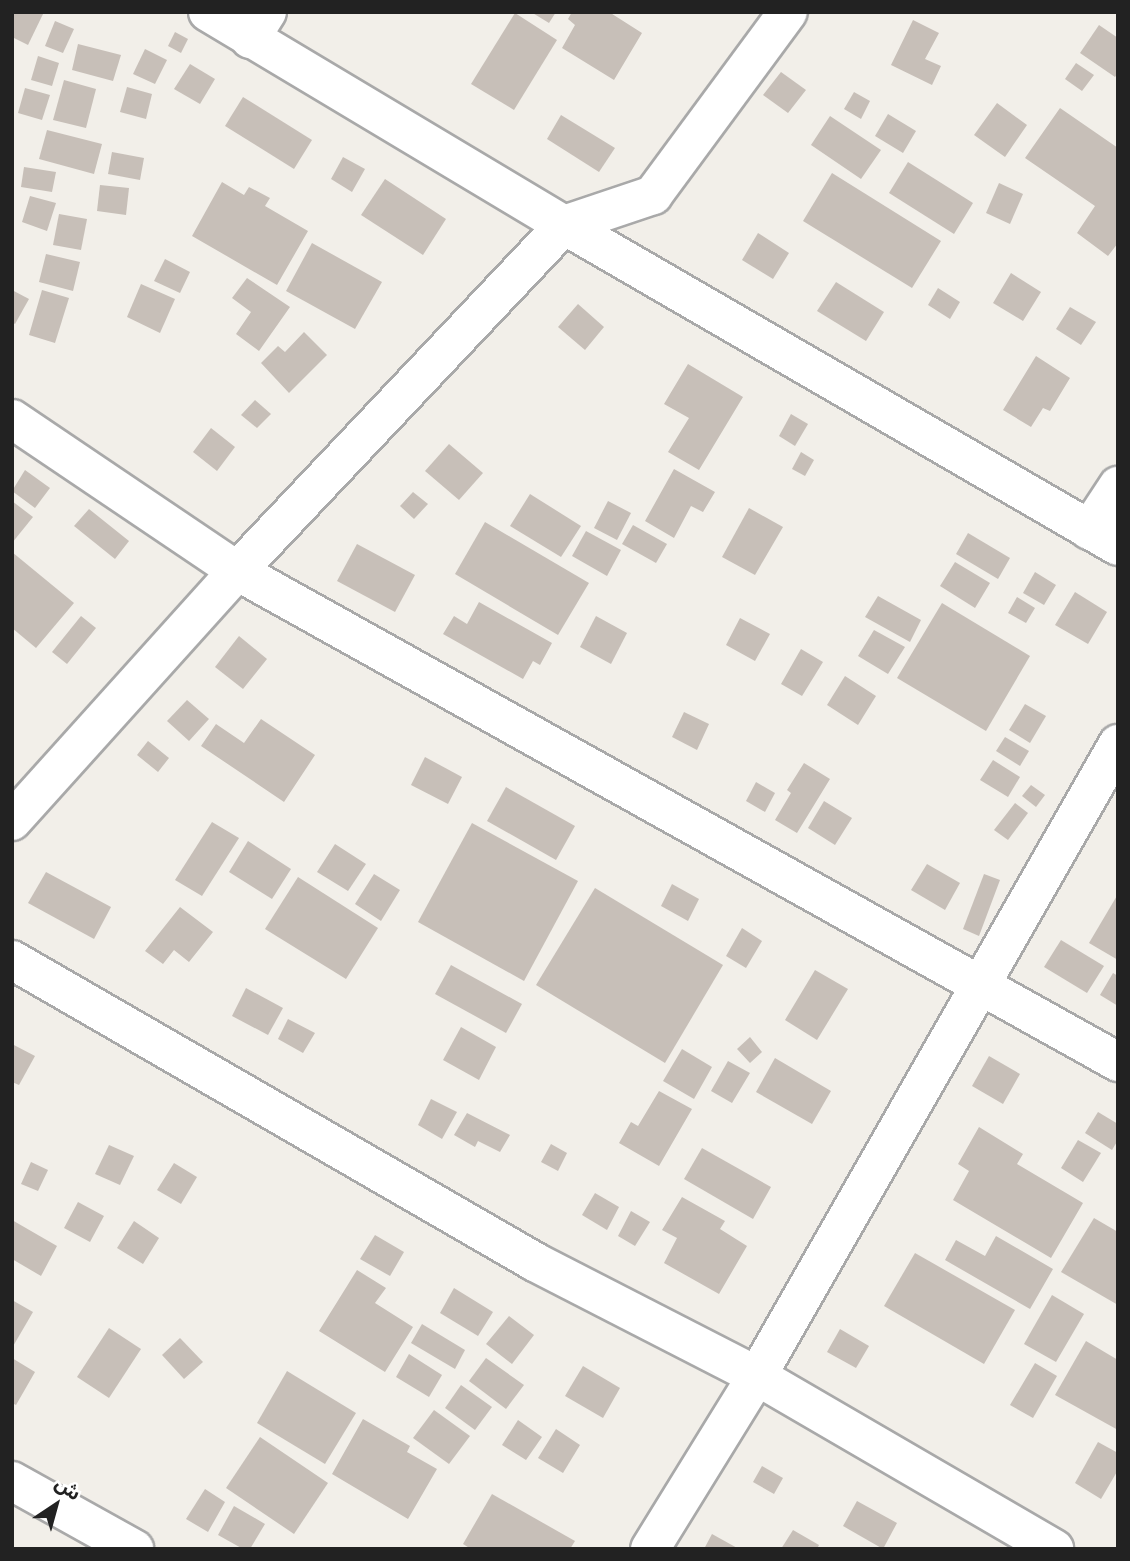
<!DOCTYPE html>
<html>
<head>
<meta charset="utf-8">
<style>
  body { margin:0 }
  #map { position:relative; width:1130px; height:1561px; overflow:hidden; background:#f2efe9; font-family:"Titillium Web","Noto Sans Arabic",sans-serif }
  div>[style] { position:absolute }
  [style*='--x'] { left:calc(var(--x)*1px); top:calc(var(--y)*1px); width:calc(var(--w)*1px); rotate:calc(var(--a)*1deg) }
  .building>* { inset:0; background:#c7bfb8 }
  .roads { filter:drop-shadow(2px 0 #a9a9a9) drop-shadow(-2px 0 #a9a9a9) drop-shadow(0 2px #a9a9a9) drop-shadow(0 -2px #a9a9a9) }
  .street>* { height:38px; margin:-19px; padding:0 19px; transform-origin:19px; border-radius:19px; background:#fff }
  span { translate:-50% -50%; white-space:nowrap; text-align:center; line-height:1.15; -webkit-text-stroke:5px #fff; paint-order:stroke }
  .frame { position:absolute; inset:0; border:14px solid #222; pointer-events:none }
  .north { position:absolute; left:21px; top:1470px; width:70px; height:70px; -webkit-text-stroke:5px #fff; paint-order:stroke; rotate:36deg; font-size:19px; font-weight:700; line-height:28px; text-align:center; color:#222 }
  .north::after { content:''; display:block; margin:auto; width:24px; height:32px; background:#222; clip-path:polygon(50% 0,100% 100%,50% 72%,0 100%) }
</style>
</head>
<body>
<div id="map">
  <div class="building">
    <i style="clip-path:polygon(12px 12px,44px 12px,28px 45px,12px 37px)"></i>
    <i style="clip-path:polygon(531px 12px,556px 12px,549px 23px)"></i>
    <i style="clip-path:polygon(572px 12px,609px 12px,642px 33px,614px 80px,562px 48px,575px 25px,568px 19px)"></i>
    <i style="clip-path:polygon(515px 13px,557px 40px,514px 110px,471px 84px)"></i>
    <i style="clip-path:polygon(913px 20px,939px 33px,925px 59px,941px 66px,932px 85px,891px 65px)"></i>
    <i style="clip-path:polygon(55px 21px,74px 29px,63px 53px,45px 46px)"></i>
    <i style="clip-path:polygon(1099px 25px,1118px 38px,1118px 73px,1115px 77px,1080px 53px)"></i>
    <i style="clip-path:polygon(175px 32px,188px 39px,181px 53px,168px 46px)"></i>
    <i style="clip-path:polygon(78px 44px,121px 55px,113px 81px,72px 70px)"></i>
    <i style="clip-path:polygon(145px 49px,167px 60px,155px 84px,133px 74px)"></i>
    <i style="clip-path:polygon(38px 56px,59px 63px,52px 86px,31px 80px)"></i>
    <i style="clip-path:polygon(1076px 63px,1094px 75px,1082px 91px,1065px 79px)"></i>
    <i style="clip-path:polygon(190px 64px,215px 79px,200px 104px,174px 89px)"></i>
    <i style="clip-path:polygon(781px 72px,806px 90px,788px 113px,763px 95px)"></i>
    <i style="clip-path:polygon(64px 80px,96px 89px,86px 128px,53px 120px)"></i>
    <i style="clip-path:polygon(127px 87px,152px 94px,146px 119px,120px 112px)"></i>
    <i style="clip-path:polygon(25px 88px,50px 95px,42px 120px,18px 113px)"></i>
    <i style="clip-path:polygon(854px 92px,870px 101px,861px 119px,844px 109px)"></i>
    <i style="clip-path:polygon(243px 97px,312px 140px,294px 169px,225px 126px)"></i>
    <i style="clip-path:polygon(997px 103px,1027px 125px,1005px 157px,974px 135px)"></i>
    <i style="clip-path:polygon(1060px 108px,1118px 148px,1118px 243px,1108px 256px,1077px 233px,1095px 206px,1025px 158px)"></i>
    <i style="clip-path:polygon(888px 114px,916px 131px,903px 153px,875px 136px)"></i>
    <i style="clip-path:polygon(561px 115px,615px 148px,599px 172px,547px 139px)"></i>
    <i style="clip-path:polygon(830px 116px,881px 150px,861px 179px,811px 145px)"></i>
    <i style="clip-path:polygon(47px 130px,102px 144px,94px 174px,39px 159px)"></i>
    <i style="clip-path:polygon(112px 152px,144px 158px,140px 180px,108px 174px)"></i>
    <i style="clip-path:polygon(343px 157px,365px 169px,352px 192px,331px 179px)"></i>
    <i style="clip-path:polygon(908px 162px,973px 203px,954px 234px,889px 193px)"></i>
    <i style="clip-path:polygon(24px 167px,56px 172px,52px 192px,21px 187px)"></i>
    <i style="clip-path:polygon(832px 173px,941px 241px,912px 288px,803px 221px)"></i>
    <i style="clip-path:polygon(385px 179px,446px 219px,423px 255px,361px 215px)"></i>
    <i style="clip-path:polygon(222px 182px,244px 195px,249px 187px,270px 198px,265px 206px,308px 231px,277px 285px,192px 236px)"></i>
    <i style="clip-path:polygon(999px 183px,1023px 194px,1010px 224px,986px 213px)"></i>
    <i style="clip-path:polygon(100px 185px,129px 188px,126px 215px,97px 211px)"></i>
    <i style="clip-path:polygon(30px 196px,56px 203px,47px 231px,22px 222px)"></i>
    <i style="clip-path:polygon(59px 214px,87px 219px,81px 250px,53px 245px)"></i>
    <i style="clip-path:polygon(758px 233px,789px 253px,773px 279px,742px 260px)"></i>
    <i style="clip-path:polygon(312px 243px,382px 282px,355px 329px,286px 291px)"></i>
    <i style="clip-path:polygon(46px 254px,80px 262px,73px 291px,39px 282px)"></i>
    <i style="clip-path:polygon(165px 259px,190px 272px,180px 293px,154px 281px)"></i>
    <i style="clip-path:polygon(1011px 273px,1041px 292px,1023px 321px,993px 303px)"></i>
    <i style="clip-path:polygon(247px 278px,290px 307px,259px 351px,236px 334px,251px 312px,232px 298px)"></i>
    <i style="clip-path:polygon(836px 282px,884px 312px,866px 341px,817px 311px)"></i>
    <i style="clip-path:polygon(141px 284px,175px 299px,160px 333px,127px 317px)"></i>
    <i style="clip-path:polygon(938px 288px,960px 302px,950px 319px,928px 305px)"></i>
    <i style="clip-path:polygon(12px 290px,29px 299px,15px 324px,12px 322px)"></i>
    <i style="clip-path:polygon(42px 290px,69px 298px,55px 343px,29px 335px)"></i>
    <i style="clip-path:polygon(578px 304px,604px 327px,585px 350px,558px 327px)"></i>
    <i style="clip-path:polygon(1070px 307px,1096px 322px,1081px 345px,1056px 329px)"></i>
    <i style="clip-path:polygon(304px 332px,327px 355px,289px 393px,261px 363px,278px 346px,285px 352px)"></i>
    <i style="clip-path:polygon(1036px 356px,1070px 378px,1050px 411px,1043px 408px,1031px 427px,1003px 410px)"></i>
    <i style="clip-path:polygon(688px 364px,743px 397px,699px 470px,668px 452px,689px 418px,664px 404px)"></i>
    <i style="clip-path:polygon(255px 400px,271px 414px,257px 428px,241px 415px)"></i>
    <i style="clip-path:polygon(791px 414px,808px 424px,795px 446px,779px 436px)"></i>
    <i style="clip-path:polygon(211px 428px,235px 447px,217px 471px,193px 452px)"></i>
    <i style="clip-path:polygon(449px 444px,483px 473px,459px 500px,425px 471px)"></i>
    <i style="clip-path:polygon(801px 452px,814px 460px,805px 476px,792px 469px)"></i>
    <i style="clip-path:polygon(674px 469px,715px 492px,703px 512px,691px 506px,674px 538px,645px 521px)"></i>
    <i style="clip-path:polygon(25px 470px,50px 488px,35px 508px,12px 491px)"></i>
    <i style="clip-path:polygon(413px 492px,428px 504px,414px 519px,400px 506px)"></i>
    <i style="clip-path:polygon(530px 494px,581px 526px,561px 557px,510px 526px)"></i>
    <i style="clip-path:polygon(12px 501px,33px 517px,12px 543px)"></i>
    <i style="clip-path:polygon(608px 501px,631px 513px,617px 540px,594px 528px)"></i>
    <i style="clip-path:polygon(749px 508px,783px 527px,755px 575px,722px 557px)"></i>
    <i style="clip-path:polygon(89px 509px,129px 541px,115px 559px,74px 526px)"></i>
    <i style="clip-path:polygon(485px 522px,589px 583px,558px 635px,455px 574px)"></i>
    <i style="clip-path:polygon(633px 525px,667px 544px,656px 563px,622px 544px)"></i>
    <i style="clip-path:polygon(586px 531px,621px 550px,607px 576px,572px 556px)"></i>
    <i style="clip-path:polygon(968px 533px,1010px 558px,998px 579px,956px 554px)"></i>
    <i style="clip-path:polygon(357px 544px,415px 575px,395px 612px,337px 581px)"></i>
    <i style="clip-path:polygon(12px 552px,74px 603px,36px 648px,12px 628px)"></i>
    <i style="clip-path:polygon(955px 562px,990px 583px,975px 608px,940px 586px)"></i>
    <i style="clip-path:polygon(1035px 572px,1056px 585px,1044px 605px,1023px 593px)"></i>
    <i style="clip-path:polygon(1075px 592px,1107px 612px,1088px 644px,1055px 625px)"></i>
    <i style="clip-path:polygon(878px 596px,921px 620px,910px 642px,865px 617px)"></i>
    <i style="clip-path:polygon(1017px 597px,1035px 608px,1026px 623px,1008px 613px)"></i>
    <i style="clip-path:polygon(479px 602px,552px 643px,540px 665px,533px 661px,523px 679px,443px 634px,454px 616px,467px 624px)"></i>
    <i style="clip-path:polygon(942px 603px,1030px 656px,986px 731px,897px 678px)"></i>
    <i style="clip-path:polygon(81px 616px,96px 628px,67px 664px,52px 652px)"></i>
    <i style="clip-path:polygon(596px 616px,627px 633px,611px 664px,580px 647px)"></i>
    <i style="clip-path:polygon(740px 618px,770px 634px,755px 661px,726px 645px)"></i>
    <i style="clip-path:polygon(874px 630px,905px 647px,888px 674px,858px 656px)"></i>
    <i style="clip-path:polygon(239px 636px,267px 659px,243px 689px,215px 667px)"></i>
    <i style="clip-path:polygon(801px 649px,823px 662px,802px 696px,781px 684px)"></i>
    <i style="clip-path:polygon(845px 676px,876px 696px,858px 725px,827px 705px)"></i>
    <i style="clip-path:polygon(187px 700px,209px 719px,189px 741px,167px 721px)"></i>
    <i style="clip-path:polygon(1025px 704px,1046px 716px,1030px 743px,1009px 730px)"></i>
    <i style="clip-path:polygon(684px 712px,709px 724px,697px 750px,672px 737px)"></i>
    <i style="clip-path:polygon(261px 719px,315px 755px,284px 802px,201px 746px,216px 724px,244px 743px)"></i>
    <i style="clip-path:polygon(1005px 737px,1029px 751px,1020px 766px,996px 751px)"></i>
    <i style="clip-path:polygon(148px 741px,169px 758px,158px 772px,137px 755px)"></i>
    <i style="clip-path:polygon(425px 757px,462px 777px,448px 804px,411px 785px)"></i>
    <i style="clip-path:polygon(993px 760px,1020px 777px,1008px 797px,980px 780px)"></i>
    <i style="clip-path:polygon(804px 763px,830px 779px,797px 833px,775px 820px,791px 793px,787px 790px)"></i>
    <i style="clip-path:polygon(756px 782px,775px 793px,765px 812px,746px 801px)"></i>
    <i style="clip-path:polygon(1031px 785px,1045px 795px,1036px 807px,1022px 796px)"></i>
    <i style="clip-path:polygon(506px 787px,575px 826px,556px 860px,487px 821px)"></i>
    <i style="clip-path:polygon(824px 801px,852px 818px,835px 845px,808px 828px)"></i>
    <i style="clip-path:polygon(1015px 803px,1028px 813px,1008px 840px,994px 830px)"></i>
    <i style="clip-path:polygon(212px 822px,239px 838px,202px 896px,175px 880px)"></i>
    <i style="clip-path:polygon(472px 823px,578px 881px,524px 981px,418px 922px)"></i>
    <i style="clip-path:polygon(248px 841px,291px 869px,272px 899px,229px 872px)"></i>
    <i style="clip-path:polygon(335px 844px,366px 864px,348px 891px,317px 872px)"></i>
    <i style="clip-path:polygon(927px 864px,960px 883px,945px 910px,911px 890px)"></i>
    <i style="clip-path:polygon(46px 872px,111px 907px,94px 939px,28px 903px)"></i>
    <i style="clip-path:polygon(374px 874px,400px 890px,381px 921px,355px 904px)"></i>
    <i style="clip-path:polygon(984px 874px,1000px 880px,979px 936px,963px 929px)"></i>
    <i style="clip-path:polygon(298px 877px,378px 928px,346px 979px,265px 929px)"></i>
    <i style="clip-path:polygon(672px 884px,699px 899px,688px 921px,661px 906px)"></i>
    <i style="clip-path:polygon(595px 888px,723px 965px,665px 1063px,536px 985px)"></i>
    <i style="clip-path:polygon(1118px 894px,1118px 960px,1089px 943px)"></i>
    <i style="clip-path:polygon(180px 907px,213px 932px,189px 962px,174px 950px,163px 964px,145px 951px)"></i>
    <i style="clip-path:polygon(742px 928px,762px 941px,746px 968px,726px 956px)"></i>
    <i style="clip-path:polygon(1061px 940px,1104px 966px,1087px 993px,1044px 967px)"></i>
    <i style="clip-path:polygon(451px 965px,522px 1004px,506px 1033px,435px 994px)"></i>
    <i style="clip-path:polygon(815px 970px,848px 989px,817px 1040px,785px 1020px)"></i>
    <i style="clip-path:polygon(1113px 973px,1118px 976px,1118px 1006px,1100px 995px)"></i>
    <i style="clip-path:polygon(246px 988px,283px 1008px,268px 1035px,232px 1016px)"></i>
    <i style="clip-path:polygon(288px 1019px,315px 1033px,303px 1053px,278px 1039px)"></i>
    <i style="clip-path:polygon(461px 1027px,496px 1047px,479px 1080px,443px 1060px)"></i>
    <i style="clip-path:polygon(750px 1037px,762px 1052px,750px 1063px,737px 1049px)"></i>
    <i style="clip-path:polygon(12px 1044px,35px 1056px,19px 1085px,12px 1082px)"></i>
    <i style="clip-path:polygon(682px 1049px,712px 1067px,694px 1099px,663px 1081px)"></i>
    <i style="clip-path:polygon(989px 1056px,1020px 1074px,1003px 1104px,972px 1086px)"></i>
    <i style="clip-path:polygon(775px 1058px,831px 1091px,812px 1124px,756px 1092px)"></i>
    <i style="clip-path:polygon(728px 1061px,750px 1073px,732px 1103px,711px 1091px)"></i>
    <i style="clip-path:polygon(659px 1091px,692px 1109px,659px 1166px,619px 1143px,631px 1122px,638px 1126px)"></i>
    <i style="clip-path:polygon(431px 1099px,457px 1112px,442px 1139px,418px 1125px)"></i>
    <i style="clip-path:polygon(1098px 1112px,1118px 1124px,1118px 1140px,1112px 1150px,1085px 1133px)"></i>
    <i style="clip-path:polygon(467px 1113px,510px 1135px,500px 1152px,478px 1141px,475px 1147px,454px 1135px)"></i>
    <i style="clip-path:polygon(979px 1127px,1023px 1154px,1017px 1164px,1083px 1203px,1051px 1258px,953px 1200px,969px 1171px,958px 1164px)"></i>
    <i style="clip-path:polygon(1078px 1140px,1101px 1153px,1083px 1182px,1061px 1168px)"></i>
    <i style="clip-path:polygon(551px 1144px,567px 1153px,558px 1171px,541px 1162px)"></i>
    <i style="clip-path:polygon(109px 1145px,134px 1156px,120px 1185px,95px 1174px)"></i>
    <i style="clip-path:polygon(702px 1148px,771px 1187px,753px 1219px,684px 1179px)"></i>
    <i style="clip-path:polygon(31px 1162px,48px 1170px,38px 1191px,21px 1184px)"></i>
    <i style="clip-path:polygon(174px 1163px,197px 1177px,181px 1204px,157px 1190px)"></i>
    <i style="clip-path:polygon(595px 1193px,619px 1207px,607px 1230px,582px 1215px)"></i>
    <i style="clip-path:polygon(682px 1197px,725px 1221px,720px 1229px,747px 1246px,719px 1294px,664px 1263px,677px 1238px,662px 1230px)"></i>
    <i style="clip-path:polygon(78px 1202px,104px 1216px,90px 1242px,64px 1228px)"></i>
    <i style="clip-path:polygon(631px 1211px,650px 1222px,635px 1246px,618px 1236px)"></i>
    <i style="clip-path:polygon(1094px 1218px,1118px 1232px,1118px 1305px,1061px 1272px)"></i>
    <i style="clip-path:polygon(12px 1220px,57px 1246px,41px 1276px,12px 1259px)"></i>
    <i style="clip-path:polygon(134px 1221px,159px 1238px,143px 1264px,117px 1248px)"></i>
    <i style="clip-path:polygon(375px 1235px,404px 1252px,390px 1276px,360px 1259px)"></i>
    <i style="clip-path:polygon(996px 1236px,1053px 1269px,1030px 1309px,945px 1260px,956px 1240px,985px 1256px)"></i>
    <i style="clip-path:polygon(915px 1253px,1015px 1310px,984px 1364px,884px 1306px)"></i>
    <i style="clip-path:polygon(357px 1270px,386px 1288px,375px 1303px,413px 1327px,385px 1372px,319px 1331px)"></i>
    <i style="clip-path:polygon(454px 1288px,493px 1312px,478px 1336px,440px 1313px)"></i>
    <i style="clip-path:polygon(1052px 1295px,1084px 1314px,1056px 1362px,1024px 1344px)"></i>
    <i style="clip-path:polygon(12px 1300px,33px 1312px,12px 1348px)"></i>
    <i style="clip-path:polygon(509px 1316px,534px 1335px,512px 1364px,486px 1344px)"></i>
    <i style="clip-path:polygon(422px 1324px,465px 1350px,455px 1369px,411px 1343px)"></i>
    <i style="clip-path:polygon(109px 1328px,141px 1349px,109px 1398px,77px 1377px)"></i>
    <i style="clip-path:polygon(840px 1329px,869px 1346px,856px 1368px,827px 1352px)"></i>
    <i style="clip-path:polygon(180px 1338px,203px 1362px,184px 1379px,162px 1355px)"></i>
    <i style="clip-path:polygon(1086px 1341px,1118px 1360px,1118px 1430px,1055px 1395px)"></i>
    <i style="clip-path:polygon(409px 1354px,442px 1375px,429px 1397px,396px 1377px)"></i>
    <i style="clip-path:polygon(12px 1358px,35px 1372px,16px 1405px,12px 1403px)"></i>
    <i style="clip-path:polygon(486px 1358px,524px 1385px,506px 1409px,469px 1381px)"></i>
    <i style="clip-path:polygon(1035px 1363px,1057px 1376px,1033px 1418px,1010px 1405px)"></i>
    <i style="clip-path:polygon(583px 1366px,620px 1388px,603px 1418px,565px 1396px)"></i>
    <i style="clip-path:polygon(287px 1371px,356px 1413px,325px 1464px,257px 1423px)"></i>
    <i style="clip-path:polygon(461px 1385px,492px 1407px,475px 1430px,445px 1408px)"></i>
    <i style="clip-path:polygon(434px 1410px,470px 1436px,449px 1464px,413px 1438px)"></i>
    <i style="clip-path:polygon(363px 1419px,410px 1446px,407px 1452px,437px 1469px,408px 1519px,332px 1474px)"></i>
    <i style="clip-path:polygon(518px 1420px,542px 1437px,526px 1460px,502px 1445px)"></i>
    <i style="clip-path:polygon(556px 1429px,580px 1445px,563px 1473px,538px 1458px)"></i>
    <i style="clip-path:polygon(260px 1437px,328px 1483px,294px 1534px,226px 1488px)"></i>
    <i style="clip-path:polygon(1098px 1442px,1118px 1453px,1118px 1470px,1101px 1499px,1075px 1483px)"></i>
    <i style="clip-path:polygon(762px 1466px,783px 1478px,774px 1494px,753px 1482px)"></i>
    <i style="clip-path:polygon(205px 1489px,225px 1502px,208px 1532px,186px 1519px)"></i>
    <i style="clip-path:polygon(492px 1494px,575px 1541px,570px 1549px,471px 1549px,463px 1544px)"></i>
    <i style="clip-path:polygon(857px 1501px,897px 1523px,883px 1549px,843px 1526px)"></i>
    <i style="clip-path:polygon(234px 1506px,265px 1524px,250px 1549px,243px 1549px,218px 1535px)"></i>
    <i style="clip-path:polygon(793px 1530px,819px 1545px,817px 1549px,781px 1549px)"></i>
    <i style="clip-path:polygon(712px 1534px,739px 1549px,704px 1549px)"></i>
  </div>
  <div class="roads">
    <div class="street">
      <i style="--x:208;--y:12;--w:415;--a:30.9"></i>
      <i style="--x:564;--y:225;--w:640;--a:30.09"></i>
      <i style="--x:250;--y:39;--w:32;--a:-58"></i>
      <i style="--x:12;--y:419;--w:272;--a:34"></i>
      <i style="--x:237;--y:571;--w:1009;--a:29.13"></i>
      <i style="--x:1089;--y:530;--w:53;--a:-56.6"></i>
      <i style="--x:12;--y:821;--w:336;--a:-48"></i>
      <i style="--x:237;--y:571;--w:476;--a:-46.6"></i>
      <i style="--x:564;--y:225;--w:94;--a:-18.6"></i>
      <i style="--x:653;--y:195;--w:227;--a:-53.6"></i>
      <i style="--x:12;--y:960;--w:604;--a:30"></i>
      <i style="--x:535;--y:1262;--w:250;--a:27.2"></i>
      <i style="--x:757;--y:1376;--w:344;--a:30.2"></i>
      <i style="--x:12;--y:1481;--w:140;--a:29.1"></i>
      <i style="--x:650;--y:1549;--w:203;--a:-58.3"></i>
      <i style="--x:757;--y:1376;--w:728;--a:-60.26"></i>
    </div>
  </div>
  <div class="frame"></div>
  <div class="north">ش</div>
</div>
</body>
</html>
